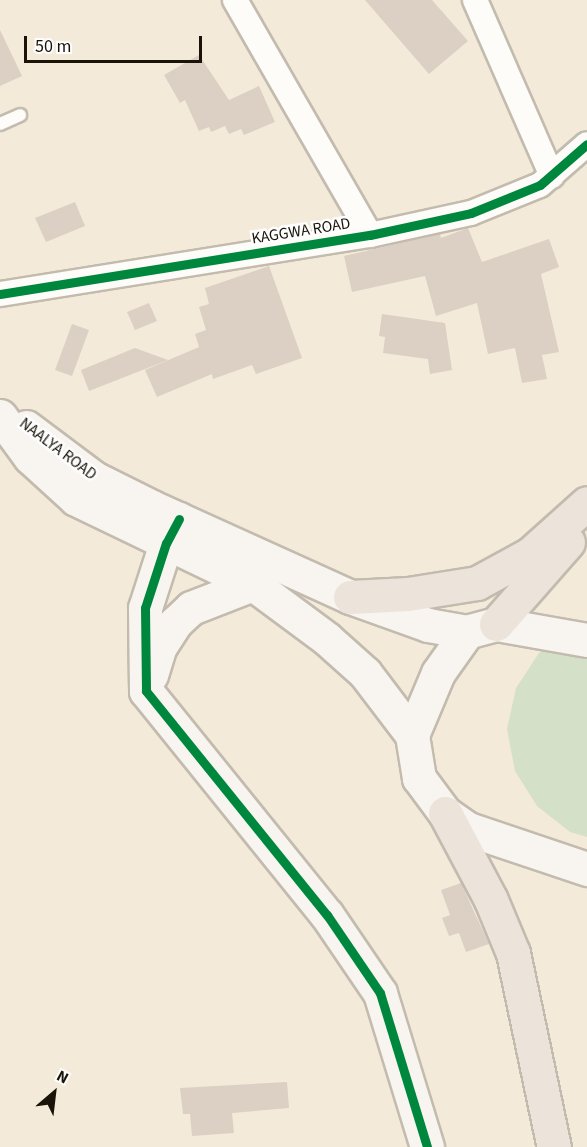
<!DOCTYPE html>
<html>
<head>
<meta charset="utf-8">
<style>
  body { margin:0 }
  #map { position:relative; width:587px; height:1147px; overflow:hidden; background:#f4ead9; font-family:"Source Sans 3",sans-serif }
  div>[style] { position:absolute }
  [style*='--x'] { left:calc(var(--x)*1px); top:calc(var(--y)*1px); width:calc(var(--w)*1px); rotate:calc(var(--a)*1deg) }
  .green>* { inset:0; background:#d5e0c8 }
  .building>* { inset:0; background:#dbd0c3 }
  .roads { filter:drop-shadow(2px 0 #c2bbae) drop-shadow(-2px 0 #c2bbae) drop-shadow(0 2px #c2bbae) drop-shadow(0 -2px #c2bbae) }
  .lane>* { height:12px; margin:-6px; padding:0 6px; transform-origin:6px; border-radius:6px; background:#fdfcf9 }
  .street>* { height:24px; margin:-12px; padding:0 12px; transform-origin:12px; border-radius:12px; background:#fdfcf9 }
  .secondary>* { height:33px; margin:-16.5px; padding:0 16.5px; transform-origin:16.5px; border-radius:16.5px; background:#f8f4f0 }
  .highway>* { height:33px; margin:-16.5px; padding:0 16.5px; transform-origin:16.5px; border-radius:16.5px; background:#ece3db }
  .cycleway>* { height:9px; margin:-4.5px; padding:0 4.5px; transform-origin:4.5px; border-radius:4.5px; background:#00873e }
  span { translate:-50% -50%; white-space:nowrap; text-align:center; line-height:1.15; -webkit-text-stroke:5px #fdfdfd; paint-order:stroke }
  .street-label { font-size:16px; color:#191308 }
  .north { position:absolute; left:24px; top:1063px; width:60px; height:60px; -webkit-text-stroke:4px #fdfdfd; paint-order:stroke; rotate:28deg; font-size:16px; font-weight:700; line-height:24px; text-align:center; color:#191308 }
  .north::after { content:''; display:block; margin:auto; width:21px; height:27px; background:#191308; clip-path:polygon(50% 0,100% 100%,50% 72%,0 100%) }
  .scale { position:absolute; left:24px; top:36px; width:178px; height:27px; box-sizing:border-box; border:3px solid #191308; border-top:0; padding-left:8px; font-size:18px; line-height:21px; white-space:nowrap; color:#191308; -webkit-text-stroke:4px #fdfdfd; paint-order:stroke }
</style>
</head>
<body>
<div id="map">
  <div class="green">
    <i style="clip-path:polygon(587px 624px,587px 837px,570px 832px,537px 806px,515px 771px,507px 729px,516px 688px,539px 653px)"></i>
  </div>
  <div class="building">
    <i style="clip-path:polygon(365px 0,432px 0,468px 41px,429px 74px)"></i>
    <i style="clip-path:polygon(0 30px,22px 76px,0 86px)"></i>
    <i style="clip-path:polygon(199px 55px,229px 100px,259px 86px,275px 122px,244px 135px,241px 129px,229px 134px,225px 126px,211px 132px,209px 127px,199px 131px,185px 100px,180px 103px,164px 75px)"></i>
    <i style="clip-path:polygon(75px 202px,85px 226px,46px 242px,35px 218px)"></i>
    <i style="clip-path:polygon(468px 228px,482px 262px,549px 239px,559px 267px,541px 274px,559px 352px,542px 355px,547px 379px,522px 383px,515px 348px,488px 354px,477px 303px,436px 316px,425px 276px,352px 292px,344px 256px,440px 234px,441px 238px)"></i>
    <i style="clip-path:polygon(269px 266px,302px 358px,256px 374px,252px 365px,213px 379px,212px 374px,157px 397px,145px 370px,199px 347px,195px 334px,206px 330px,199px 307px,209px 304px,205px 288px)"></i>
    <i style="clip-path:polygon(149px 303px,157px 321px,135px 330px,127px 312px)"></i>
    <i style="clip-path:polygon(382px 314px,445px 323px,452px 370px,430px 374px,428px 359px,383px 353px,385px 337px,379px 336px)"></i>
    <i style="clip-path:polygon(72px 324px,89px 330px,72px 376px,55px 370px)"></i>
    <i style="clip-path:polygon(135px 348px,168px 360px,89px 391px,81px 370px)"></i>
    <i style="clip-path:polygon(461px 883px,489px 944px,466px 952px,459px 933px,449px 936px,442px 918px,450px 915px,441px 890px)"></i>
    <i style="clip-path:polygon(287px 1082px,289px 1108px,232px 1113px,234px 1133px,192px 1136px,190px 1114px,183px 1114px,180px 1088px)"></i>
  </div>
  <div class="roads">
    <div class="lane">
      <i style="--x:0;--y:124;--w:22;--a:-24"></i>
    </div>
    <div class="street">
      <i style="--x:235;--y:0;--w:271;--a:60.1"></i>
      <i style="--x:475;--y:0;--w:192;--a:66.4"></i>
      <i style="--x:0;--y:294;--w:375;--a:-9.1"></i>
      <i style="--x:370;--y:235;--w:103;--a:-12.3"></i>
      <i style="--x:471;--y:213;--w:74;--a:-22.1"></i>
      <i style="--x:540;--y:185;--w:62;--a:-41.1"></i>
    </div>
    <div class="secondary">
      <i style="--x:0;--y:416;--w:51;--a:53.8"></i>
      <i style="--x:30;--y:457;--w:62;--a:42.4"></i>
      <i style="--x:76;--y:499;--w:196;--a:25.7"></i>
      <i style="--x:253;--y:584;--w:92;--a:36.6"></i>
      <i style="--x:327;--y:639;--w:51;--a:41.8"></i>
      <i style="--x:365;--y:673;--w:78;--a:52.8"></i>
      <i style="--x:26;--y:427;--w:85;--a:36.9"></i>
      <i style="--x:94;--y:478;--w:65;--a:26.6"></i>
      <i style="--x:152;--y:507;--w:217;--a:24.4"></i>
      <i style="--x:350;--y:597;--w:83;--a:19.7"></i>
      <i style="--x:428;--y:625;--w:40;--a:10"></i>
      <i style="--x:179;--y:519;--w:27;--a:118"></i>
      <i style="--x:166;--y:543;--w:68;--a:107.9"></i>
      <i style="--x:145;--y:608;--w:83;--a:89.3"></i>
      <i style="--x:146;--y:691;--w:288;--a:51.1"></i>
      <i style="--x:327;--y:915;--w:94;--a:55.8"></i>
      <i style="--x:380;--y:993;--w:161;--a:73"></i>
      <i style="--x:587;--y:640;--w:92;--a:-170"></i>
      <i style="--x:496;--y:624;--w:30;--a:165"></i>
      <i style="--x:467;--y:632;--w:50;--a:125.3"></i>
      <i style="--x:438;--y:673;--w:67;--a:112.8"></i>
      <i style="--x:412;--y:735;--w:44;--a:80.8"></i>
      <i style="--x:419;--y:778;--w:44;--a:53.4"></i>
      <i style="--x:445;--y:813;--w:28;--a:35"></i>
      <i style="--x:468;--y:829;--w:126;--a:18.6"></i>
      <i style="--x:151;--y:675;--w:28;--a:-73"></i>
      <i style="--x:159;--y:648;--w:30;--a:-57"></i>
      <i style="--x:175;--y:623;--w:22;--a:-43"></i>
      <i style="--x:191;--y:608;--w:66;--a:-21.2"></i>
    </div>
    <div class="highway">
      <i style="--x:350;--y:597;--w:58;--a:-3"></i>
      <i style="--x:408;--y:594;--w:70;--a:-9.1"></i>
      <i style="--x:477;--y:583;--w:60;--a:-28.7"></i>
      <i style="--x:530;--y:554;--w:76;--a:-41.8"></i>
      <i style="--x:496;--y:624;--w:109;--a:-48.7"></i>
      <i style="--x:445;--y:813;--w:98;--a:62.1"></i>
      <i style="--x:491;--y:900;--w:57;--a:67.5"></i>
      <i style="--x:513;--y:953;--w:198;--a:78.1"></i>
    </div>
  </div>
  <div class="cycleway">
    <i style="--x:0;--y:294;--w:375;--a:-9.1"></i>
    <i style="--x:370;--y:235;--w:103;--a:-12.3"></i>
    <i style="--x:471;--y:213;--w:74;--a:-22.1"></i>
    <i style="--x:540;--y:185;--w:62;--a:-41.1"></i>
    <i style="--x:179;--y:519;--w:27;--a:118"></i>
    <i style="--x:166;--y:543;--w:68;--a:107.9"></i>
    <i style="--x:145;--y:608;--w:83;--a:89.3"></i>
    <i style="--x:146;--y:691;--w:288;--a:51.1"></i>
    <i style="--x:327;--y:915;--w:94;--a:55.8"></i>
    <i style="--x:380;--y:993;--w:161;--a:73"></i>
  </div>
  <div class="street-label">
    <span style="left:301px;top:231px;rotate:-9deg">KAGGWA ROAD</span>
    <span style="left:58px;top:449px;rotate:37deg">NAALYA ROAD</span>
  </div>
  <div class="north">N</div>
  <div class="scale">50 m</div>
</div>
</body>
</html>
